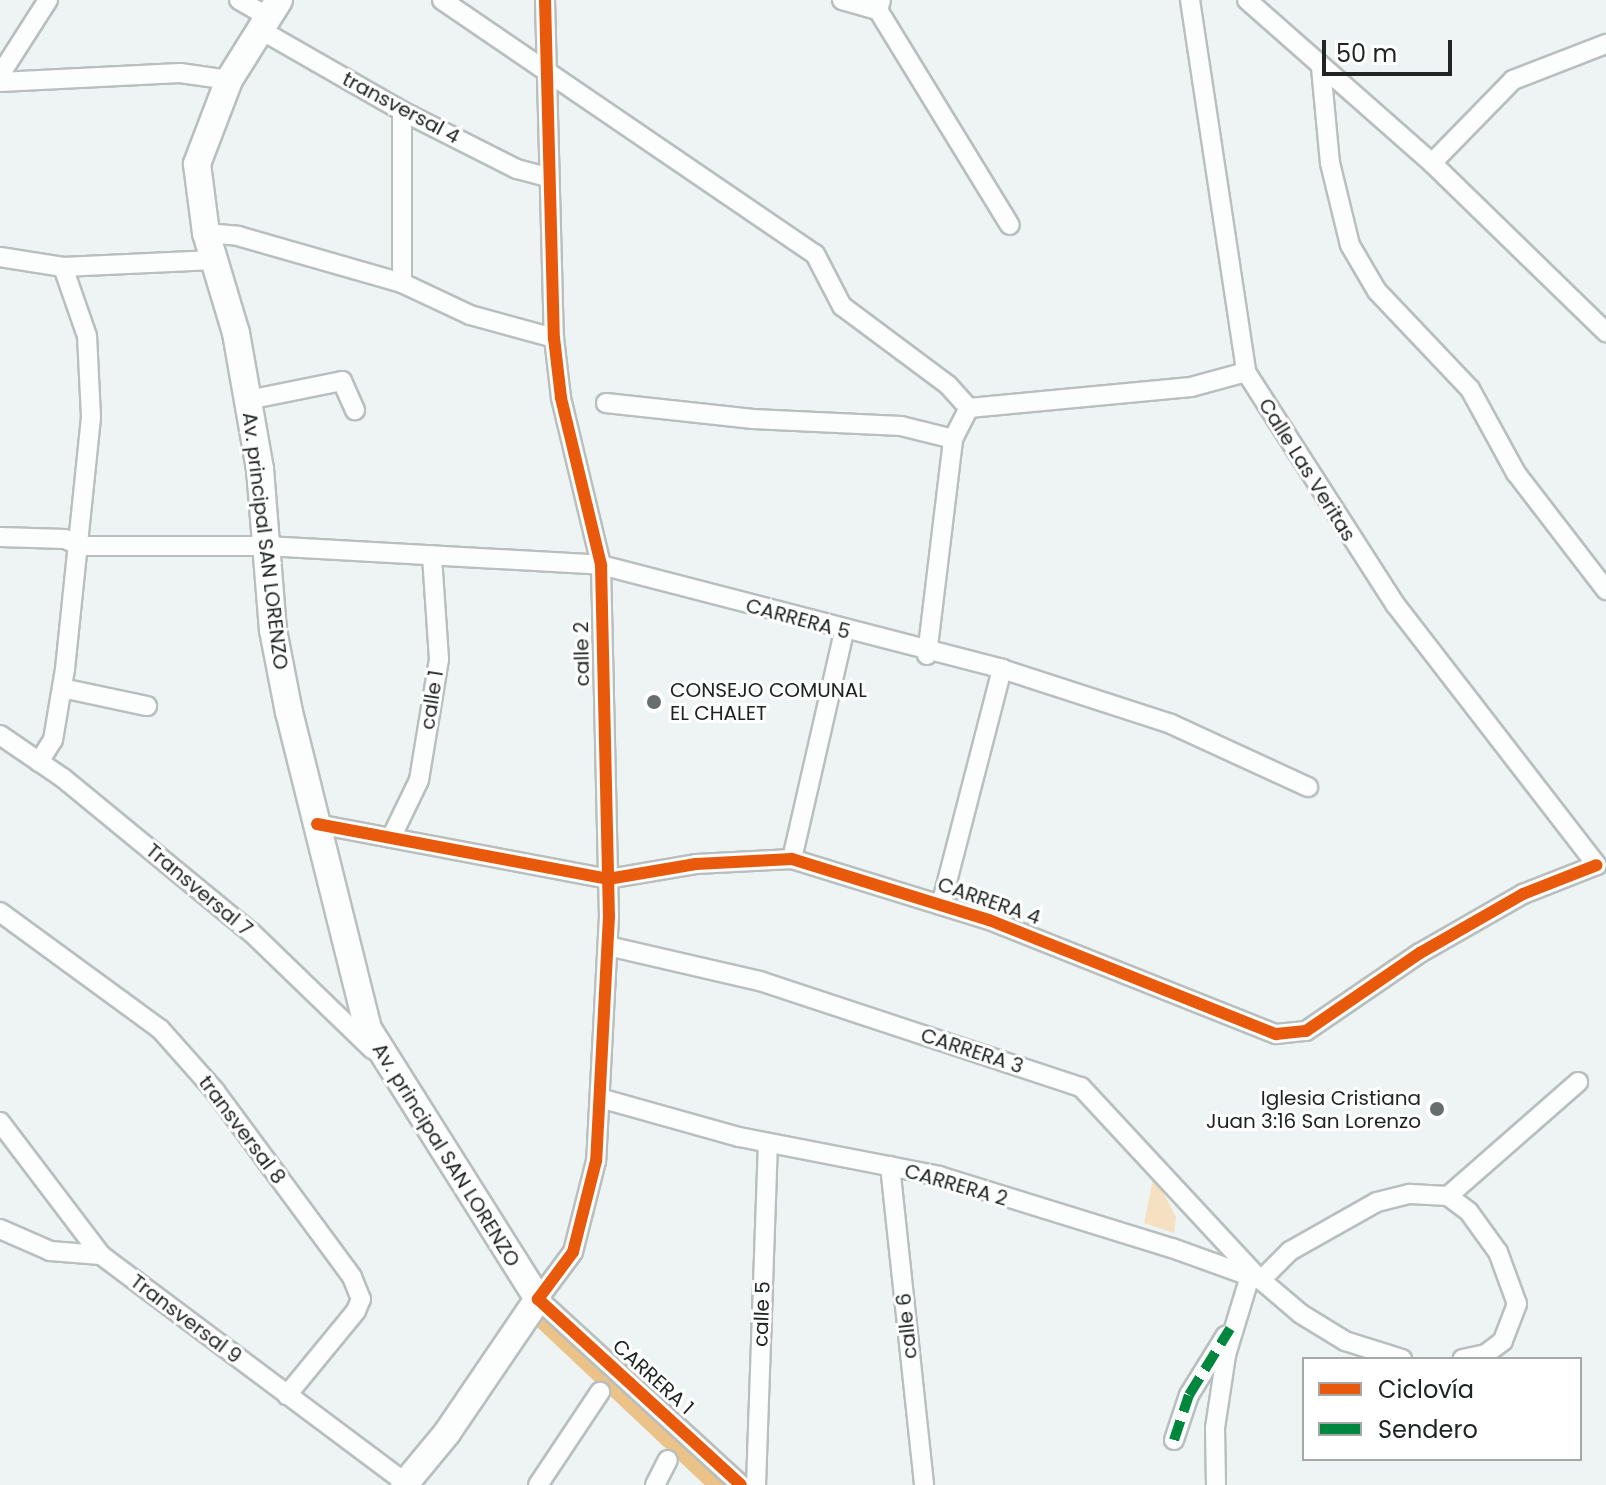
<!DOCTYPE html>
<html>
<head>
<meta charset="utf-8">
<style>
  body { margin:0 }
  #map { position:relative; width:1606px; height:1485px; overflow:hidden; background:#eef4f4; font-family:Poppins,sans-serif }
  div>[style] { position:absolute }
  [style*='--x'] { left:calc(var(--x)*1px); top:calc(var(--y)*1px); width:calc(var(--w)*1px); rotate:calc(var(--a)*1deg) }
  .green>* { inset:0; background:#f5e0c2 }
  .canal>* { height:18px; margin:-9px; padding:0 9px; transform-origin:9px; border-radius:9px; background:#ebc288 }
  .roads { filter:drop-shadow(2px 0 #b9bfbe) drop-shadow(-2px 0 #b9bfbe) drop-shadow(0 2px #b9bfbe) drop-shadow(0 -2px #b9bfbe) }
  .street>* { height:18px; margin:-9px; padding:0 9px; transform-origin:9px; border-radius:9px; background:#fcfdfd }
  .secondary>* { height:26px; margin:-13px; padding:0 13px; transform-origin:13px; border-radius:13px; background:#fcfdfd }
  .quiet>* { height:10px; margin-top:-5px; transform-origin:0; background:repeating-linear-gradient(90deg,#00873e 0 20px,transparent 0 30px) }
  .cycleway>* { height:12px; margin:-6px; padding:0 6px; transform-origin:6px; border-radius:6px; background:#e8590c }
  .dots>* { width:22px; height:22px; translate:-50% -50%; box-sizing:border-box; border:4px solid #fff; border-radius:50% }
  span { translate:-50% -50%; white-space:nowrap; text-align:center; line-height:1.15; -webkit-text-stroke:6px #fff; paint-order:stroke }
  .street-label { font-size:20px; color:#202524 }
  .poi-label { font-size:20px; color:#202524 }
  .left { translate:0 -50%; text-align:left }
  .right { translate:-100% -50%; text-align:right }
  .legend { position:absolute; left:1302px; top:1357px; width:280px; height:104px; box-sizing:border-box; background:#fff; border:2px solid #a6a8a7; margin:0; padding:10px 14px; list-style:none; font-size:24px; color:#202524 }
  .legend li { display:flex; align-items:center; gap:16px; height:40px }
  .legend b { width:40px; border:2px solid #a6a8a7 }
  .scale { position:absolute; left:1322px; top:40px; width:130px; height:36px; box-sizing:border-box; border:4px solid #202524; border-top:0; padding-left:10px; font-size:24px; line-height:28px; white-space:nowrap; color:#202524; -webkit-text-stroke:6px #fff; paint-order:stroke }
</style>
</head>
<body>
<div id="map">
  <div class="green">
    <i style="clip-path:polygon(1154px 1175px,1176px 1217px,1174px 1233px,1144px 1223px)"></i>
  </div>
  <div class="canal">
    <i style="--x:531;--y:1309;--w:257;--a:43.3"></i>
  </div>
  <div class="roads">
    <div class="street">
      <i style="--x:239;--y:0;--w:32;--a:30"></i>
      <i style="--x:442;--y:0;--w:451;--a:34.3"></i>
      <i style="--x:815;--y:254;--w:59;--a:62.6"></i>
      <i style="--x:842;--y:306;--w:132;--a:36.7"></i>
      <i style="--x:948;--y:385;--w:31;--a:48"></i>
      <i style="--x:545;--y:0;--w:338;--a:88.5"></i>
      <i style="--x:554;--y:338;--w:60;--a:83.3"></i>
      <i style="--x:561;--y:398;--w:172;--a:76.5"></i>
      <i style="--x:601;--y:565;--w:351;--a:88.7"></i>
      <i style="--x:609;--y:916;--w:245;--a:93"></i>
      <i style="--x:596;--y:1161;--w:94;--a:104.2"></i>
      <i style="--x:573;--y:1252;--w:59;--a:126.7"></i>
      <i style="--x:538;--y:1299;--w:275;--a:42.5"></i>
      <i style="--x:842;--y:0;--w:37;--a:16"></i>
      <i style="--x:881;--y:0;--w:10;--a:107"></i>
      <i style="--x:878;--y:10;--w:252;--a:58.5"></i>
      <i style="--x:1190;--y:0;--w:376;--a:81.4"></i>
      <i style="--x:1246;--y:372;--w:276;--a:57.3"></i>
      <i style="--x:1395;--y:604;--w:330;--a:52.3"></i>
      <i style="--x:1247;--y:0;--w:247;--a:41.4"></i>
      <i style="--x:1432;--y:163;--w:243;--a:44.2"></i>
      <i style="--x:259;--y:29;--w:165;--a:29.8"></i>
      <i style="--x:402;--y:111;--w:129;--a:26.8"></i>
      <i style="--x:517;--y:169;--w:31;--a:15"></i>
      <i style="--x:1321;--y:68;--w:95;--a:84.6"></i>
      <i style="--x:1330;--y:163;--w:84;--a:76.3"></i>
      <i style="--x:1350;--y:245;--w:53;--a:59.6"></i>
      <i style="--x:1377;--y:291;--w:135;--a:46.5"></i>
      <i style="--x:1470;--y:389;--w:96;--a:61.3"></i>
      <i style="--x:1516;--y:473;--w:148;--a:52.4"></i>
      <i style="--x:0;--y:75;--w:89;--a:-57.4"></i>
      <i style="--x:0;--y:82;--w:180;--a:-2.9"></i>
      <i style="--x:180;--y:73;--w:49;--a:8.1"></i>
      <i style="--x:1432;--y:163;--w:116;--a:-45.7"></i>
      <i style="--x:1513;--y:80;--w:100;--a:-21.2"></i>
      <i style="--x:206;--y:233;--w:32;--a:5"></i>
      <i style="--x:238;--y:236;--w:171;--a:16"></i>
      <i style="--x:402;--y:283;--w:75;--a:25.2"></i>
      <i style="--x:470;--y:315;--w:87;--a:15.3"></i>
      <i style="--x:0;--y:257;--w:64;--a:9"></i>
      <i style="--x:63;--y:267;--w:151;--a:-2.7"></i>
      <i style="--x:402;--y:283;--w:172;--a:-90"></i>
      <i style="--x:248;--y:400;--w:96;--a:-11.4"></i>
      <i style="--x:342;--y:381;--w:32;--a:66"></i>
      <i style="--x:606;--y:403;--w:148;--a:6.2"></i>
      <i style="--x:753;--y:419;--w:148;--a:2.7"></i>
      <i style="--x:901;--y:426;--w:54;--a:14"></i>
      <i style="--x:0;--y:537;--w:65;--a:1.8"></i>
      <i style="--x:65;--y:539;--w:17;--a:24"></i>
      <i style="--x:81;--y:546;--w:185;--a:0"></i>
      <i style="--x:266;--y:546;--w:336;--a:3.2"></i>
      <i style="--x:601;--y:565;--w:414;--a:14.5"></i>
      <i style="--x:1002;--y:669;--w:178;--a:18"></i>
      <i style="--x:1171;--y:724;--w:151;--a:24.7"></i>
      <i style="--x:927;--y:655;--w:218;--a:-83.1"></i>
      <i style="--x:953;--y:439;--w:35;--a:-63"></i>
      <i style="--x:969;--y:408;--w:223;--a:-5.4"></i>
      <i style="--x:1191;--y:387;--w:57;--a:-15.3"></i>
      <i style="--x:62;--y:688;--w:87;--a:12"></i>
      <i style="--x:0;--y:735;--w:76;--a:34.3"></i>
      <i style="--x:63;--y:778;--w:244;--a:39.4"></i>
      <i style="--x:252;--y:933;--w:168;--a:44"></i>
      <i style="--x:39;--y:762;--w:26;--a:-58"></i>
      <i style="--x:53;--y:740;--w:72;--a:-80.4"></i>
      <i style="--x:65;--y:669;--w:253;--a:-84.1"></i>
      <i style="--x:91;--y:417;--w:81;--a:-92.8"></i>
      <i style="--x:87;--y:336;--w:73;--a:-109.2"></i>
      <i style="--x:317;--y:824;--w:296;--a:10.7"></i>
      <i style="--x:608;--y:879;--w:89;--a:-9.7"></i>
      <i style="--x:696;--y:864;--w:96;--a:-3"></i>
      <i style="--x:792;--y:859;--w:206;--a:17.2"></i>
      <i style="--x:989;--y:920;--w:309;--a:21.7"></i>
      <i style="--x:1276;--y:1034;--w:30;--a:-6"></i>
      <i style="--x:1306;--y:1031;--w:138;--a:-34.4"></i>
      <i style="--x:1420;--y:953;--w:119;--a:-29.8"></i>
      <i style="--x:1523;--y:894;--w:79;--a:-21.4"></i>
      <i style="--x:391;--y:838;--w:64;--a:-64.2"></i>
      <i style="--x:419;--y:780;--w:123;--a:-80.6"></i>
      <i style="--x:439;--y:659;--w:104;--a:-93.9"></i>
      <i style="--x:792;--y:859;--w:233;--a:-77.1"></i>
      <i style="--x:941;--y:905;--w:244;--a:-75.5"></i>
      <i style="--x:0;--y:912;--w:198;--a:36.2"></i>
      <i style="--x:160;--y:1029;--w:83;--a:48.4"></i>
      <i style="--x:215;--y:1091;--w:231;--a:53.6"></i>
      <i style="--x:352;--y:1277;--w:24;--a:68"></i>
      <i style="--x:361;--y:1299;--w:13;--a:113"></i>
      <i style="--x:356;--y:1311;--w:109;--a:129.4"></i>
      <i style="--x:608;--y:946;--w:156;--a:13"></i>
      <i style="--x:760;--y:981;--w:338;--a:18.3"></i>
      <i style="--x:1081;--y:1087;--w:257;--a:47.1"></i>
      <i style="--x:600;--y:1098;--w:144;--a:15.7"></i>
      <i style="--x:739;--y:1137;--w:204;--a:11"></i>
      <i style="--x:939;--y:1176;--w:244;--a:17.2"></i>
      <i style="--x:1172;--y:1248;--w:95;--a:19.8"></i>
      <i style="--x:1261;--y:1280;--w:52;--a:40.4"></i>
      <i style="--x:1301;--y:1314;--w:52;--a:31.5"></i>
      <i style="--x:1345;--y:1341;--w:60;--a:17.5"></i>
      <i style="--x:0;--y:1122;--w:167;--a:52.8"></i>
      <i style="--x:101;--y:1255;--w:381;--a:36.8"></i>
      <i style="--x:890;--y:1166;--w:321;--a:83.9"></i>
      <i style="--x:1448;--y:1196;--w:173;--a:-41.2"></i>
      <i style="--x:0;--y:1229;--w:55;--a:23.7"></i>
      <i style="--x:50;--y:1251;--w:51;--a:4.5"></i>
      <i style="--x:1261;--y:1280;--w:41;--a:-45"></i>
      <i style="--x:1290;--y:1251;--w:100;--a:-29.4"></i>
      <i style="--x:1377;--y:1202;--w:34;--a:-14"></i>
      <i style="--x:1410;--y:1194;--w:38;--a:3"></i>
      <i style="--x:1448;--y:1196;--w:26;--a:37"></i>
      <i style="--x:1469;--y:1212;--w:49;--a:54.1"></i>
      <i style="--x:1498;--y:1252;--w:55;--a:69.9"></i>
      <i style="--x:1517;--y:1304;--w:40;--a:111"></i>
      <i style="--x:1503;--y:1341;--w:21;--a:143"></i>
      <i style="--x:1486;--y:1354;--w:24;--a:168"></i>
      <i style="--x:1174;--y:1440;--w:47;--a:-71.6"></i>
      <i style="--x:1189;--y:1395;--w:70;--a:-58.3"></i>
      <i style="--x:538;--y:1485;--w:112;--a:-56.3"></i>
      <i style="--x:655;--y:1485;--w:28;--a:-63"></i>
      <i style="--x:756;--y:1485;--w:342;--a:-88"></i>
      <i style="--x:1216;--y:1485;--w:57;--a:-91"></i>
      <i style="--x:1215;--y:1428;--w:74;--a:-81.4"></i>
      <i style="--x:1226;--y:1355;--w:83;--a:-73.1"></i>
    </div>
    <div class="secondary">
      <i style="--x:279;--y:0;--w:94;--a:122"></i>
      <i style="--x:229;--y:80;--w:90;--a:110.9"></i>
      <i style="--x:197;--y:164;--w:70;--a:82.6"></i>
      <i style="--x:206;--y:233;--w:104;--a:73.3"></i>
      <i style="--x:236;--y:333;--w:138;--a:80"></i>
      <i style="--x:260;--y:469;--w:162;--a:85.4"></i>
      <i style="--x:273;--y:630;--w:84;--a:79"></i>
      <i style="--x:289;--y:712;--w:327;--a:76"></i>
      <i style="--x:368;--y:1029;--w:319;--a:57.8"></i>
      <i style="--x:538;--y:1299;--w:162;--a:124.2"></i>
      <i style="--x:447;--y:1433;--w:67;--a:129.6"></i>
    </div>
  </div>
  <div class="quiet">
    <i style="--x:1174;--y:1440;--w:47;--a:-71.6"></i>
    <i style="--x:1189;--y:1395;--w:78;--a:-58.2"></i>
  </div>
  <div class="cycleway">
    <i style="--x:545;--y:0;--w:338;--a:88.5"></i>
    <i style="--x:554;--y:338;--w:60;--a:83.3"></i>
    <i style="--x:561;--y:398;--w:172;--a:76.5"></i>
    <i style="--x:601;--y:565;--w:351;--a:88.7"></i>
    <i style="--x:609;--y:916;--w:245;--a:93"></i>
    <i style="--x:596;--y:1161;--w:94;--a:104.2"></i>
    <i style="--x:573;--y:1252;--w:59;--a:126.7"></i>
    <i style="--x:538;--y:1299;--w:275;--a:42.5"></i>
    <i style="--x:317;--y:824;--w:296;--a:10.7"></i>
    <i style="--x:608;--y:879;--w:89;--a:-9.7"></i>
    <i style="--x:696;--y:864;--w:96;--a:-3"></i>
    <i style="--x:792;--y:859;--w:206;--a:17.2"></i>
    <i style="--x:989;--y:920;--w:309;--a:21.7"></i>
    <i style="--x:1276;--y:1034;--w:30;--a:-6"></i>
    <i style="--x:1306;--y:1031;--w:138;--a:-34.4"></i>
    <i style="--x:1420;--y:953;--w:119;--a:-29.8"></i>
    <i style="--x:1523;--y:894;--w:79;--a:-21.4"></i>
  </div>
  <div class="dots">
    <i style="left:654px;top:702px;background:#686d6d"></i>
    <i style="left:1437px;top:1109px;background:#686d6d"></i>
  </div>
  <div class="street-label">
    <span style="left:401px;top:108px;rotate:28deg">transversal 4</span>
    <span style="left:1307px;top:470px;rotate:58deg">Calle Las Veritas</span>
    <span style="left:265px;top:541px;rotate:83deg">Av. principal SAN LORENZO</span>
    <span style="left:798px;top:619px;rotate:15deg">CARRERA 5</span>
    <span style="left:582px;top:654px;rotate:-91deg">calle 2</span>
    <span style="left:432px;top:700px;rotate:-81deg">calle 1</span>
    <span style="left:199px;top:890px;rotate:40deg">Transversal 7</span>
    <span style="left:989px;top:901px;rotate:19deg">CARRERA 4</span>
    <span style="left:972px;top:1051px;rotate:18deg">CARRERA 3</span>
    <span style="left:242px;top:1130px;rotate:53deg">transversal 8</span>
    <span style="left:446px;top:1155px;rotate:58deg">Av. principal SAN LORENZO</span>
    <span style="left:956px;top:1185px;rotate:16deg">CARRERA 2</span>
    <span style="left:762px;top:1314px;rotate:-88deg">calle 5</span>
    <span style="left:186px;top:1319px;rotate:37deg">Transversal 9</span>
    <span style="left:907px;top:1326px;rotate:-96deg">calle 6</span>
    <span style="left:653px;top:1377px;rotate:42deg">CARRERA 1</span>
  </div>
  <div class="poi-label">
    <span class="left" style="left:670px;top:702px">CONSEJO COMUNAL<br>EL CHALET</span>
    <span class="right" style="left:1421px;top:1110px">Iglesia Cristiana<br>Juan 3:16 San Lorenzo</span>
  </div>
  <ul class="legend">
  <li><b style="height:10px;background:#e8590c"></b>Ciclovía</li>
  <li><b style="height:10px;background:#00873e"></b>Sendero</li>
  </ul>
  <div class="scale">50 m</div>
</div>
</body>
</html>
